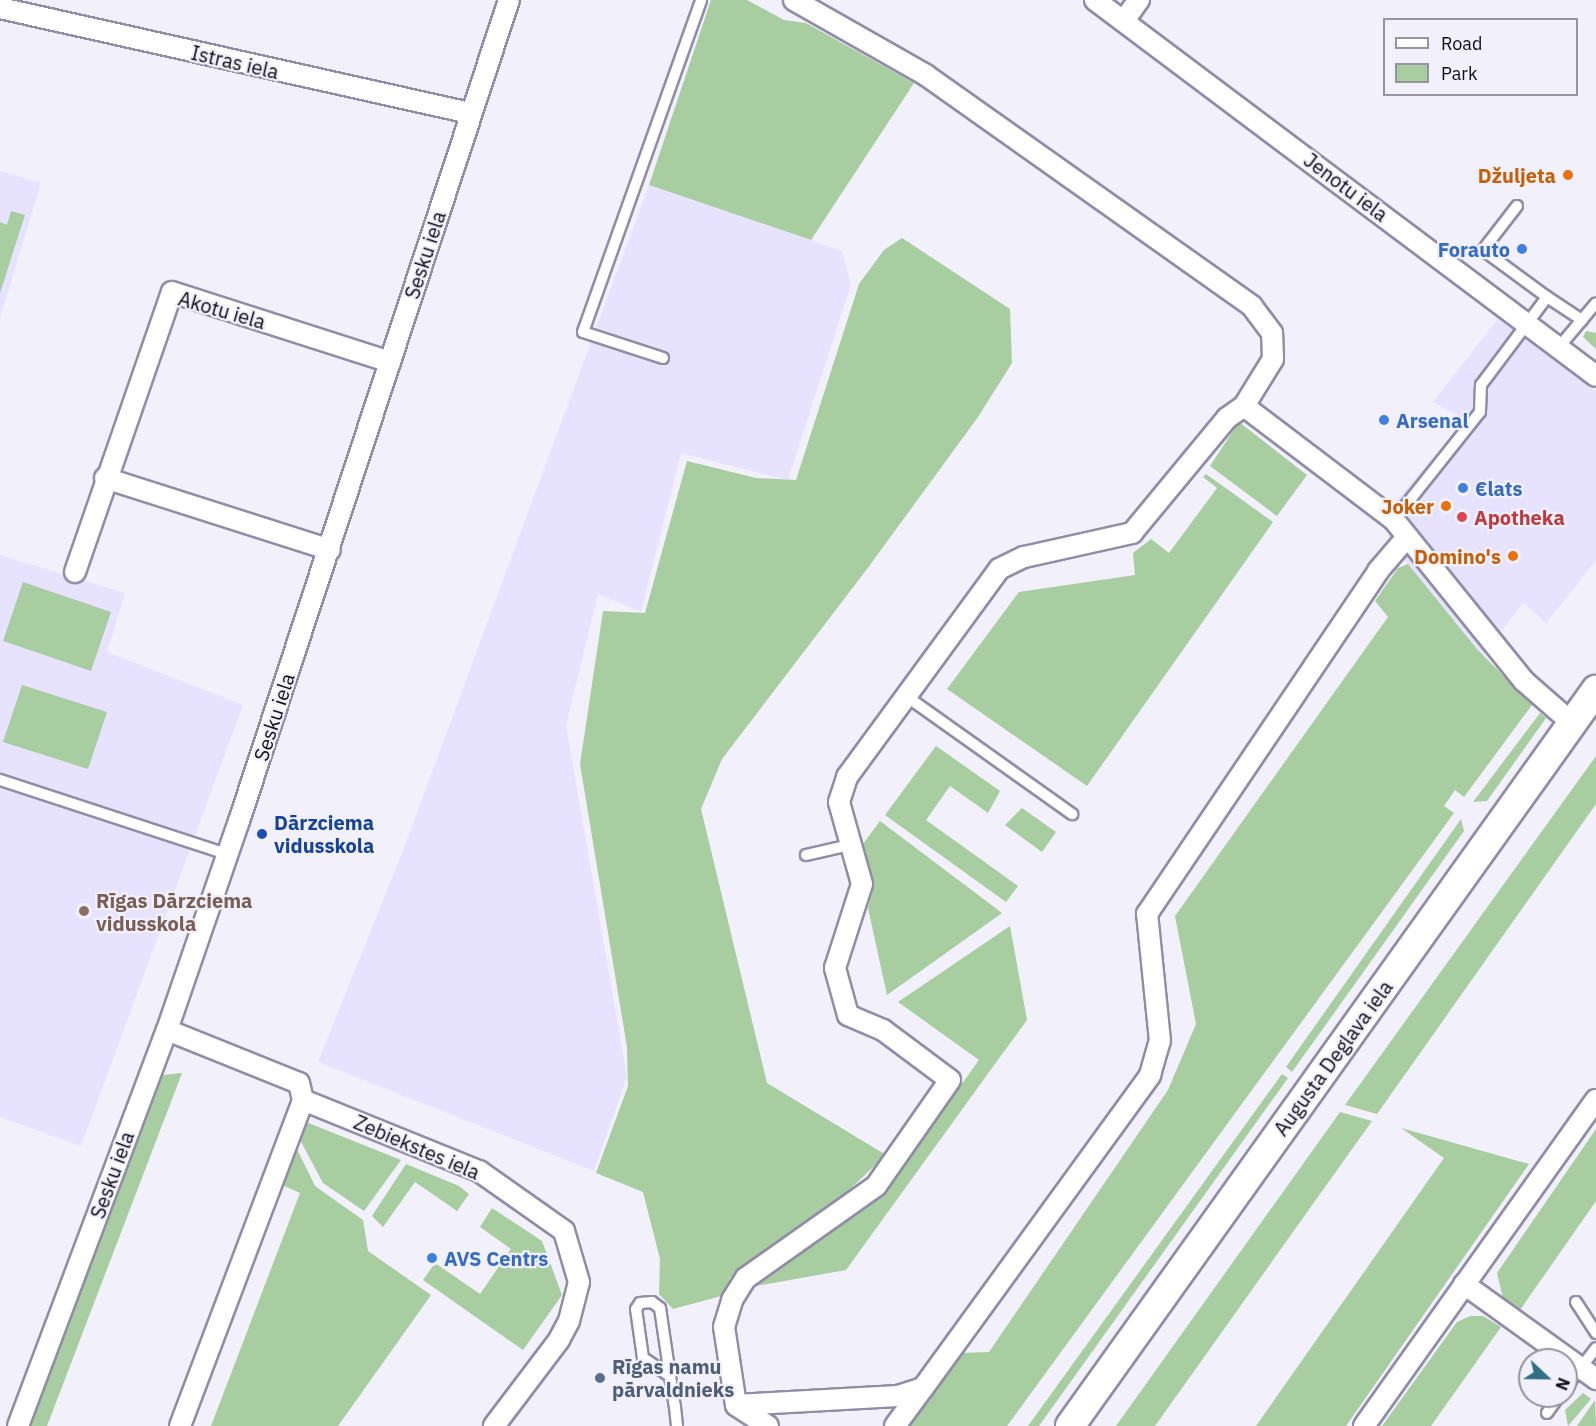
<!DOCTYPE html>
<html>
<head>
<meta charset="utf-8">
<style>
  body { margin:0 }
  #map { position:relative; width:1596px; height:1426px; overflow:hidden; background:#f1f0fb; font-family:"IBM Plex Sans",sans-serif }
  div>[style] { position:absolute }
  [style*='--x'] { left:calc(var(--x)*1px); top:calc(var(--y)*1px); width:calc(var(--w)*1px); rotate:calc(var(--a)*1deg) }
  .built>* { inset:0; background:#e7e3ff }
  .green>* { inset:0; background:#a7cda0 }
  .roads { filter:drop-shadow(2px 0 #918da6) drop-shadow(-2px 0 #918da6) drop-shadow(0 2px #918da6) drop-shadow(0 -2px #918da6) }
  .lane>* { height:10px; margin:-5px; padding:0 5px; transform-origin:5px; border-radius:5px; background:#fff }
  .street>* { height:20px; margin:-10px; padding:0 10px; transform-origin:10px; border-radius:10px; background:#fff }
  .secondary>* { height:28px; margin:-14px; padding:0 14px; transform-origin:14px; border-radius:14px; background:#fff }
  .dots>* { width:16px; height:16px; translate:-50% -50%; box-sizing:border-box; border:3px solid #f1f0fb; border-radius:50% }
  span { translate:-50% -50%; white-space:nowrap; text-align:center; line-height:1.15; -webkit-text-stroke:4.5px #f1f0fb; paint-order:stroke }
  .street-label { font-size:20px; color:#0d0c14 }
  .food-label { font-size:20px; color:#c56008; font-weight:700 }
  .right { translate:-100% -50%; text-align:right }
  .shop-label { font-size:20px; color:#366cbe; font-weight:700 }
  .left { translate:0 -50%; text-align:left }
  .health-label { font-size:20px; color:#be3a42; font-weight:700 }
  .transit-label { font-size:20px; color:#164399; font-weight:700 }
  .education-label { font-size:20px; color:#785e54; font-weight:700 }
  .service-label { font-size:20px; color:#4e5e75; font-weight:700 }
  .legend { position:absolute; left:1383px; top:18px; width:195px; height:78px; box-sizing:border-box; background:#f1f0fb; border:2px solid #96959f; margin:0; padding:8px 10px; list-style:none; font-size:18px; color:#0d0c14 }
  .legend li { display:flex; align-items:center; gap:12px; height:30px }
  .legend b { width:30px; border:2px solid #96959f }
  .north { position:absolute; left:1518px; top:1348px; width:60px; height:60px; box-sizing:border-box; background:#f1f0fb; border:2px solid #96959f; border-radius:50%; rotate:112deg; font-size:16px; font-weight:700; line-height:24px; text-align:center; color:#0d0c14 }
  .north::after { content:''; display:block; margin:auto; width:21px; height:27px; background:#316f85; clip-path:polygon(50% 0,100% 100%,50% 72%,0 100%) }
</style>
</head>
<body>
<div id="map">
  <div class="built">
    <i style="clip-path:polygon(0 171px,41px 183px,0 318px)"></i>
    <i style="clip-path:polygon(649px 185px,842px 251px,851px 284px,788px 480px,681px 453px,641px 612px,598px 594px,566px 725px,627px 1077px,594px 1171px,318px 1062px,404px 848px)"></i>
    <i style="clip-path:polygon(1498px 319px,1596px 391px,1596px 561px,1546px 623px,1523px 603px,1483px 655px,1408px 564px,1387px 547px,1396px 501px,1465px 420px,1433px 402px)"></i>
    <i style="clip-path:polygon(0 555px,125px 593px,107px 652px,243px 705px,81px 1146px,0 1117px)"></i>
  </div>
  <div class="green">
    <i style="clip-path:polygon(711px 0,747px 0,784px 20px,806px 23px,914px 83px,811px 240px,649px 185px)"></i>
    <i style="clip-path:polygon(11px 211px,25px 215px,0 293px,0 222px,7px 225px)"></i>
    <i style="clip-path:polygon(902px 238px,1010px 309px,1012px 363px,978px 417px,867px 569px,722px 759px,701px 809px,767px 1083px,886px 1155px,831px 1207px,730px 1278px,725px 1295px,673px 1309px,659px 1294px,660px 1259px,643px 1192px,596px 1173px,628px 1086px,627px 1047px,580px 764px,603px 611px,645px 613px,687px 461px,756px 478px,796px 480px,859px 284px,884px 250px)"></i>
    <i style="clip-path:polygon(1586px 331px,1596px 333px,1596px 349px,1583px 337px)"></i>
    <i style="clip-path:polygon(1239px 422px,1307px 475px,1277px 516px,1210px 466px)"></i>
    <i style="clip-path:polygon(1206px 474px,1273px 522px,1087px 786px,947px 689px,1019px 592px,1135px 575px,1133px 553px,1151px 539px,1169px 553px,1217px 488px,1203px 477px)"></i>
    <i style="clip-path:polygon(1408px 564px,1477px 649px,1532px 705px,1464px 797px,1455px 790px,1444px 806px,1454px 813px,1007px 1426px,907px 1426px,961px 1353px,989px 1352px,1168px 1090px,1196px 1024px,1175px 916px,1388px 617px,1375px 601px,1398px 568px)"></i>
    <i style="clip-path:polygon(23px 582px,111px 612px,91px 671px,3px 641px)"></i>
    <i style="clip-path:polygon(22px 685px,107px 712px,88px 769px,3px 742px)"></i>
    <i style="clip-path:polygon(1540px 713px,1546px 718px,1487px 801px,1473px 802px)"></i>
    <i style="clip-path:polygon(936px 746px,1000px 791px,988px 813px,950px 786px,926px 820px,1018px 886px,1006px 902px,885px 815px)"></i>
    <i style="clip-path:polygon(1596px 756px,1596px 804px,1377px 1114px,1345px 1105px)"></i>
    <i style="clip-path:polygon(1022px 808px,1056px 832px,1042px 852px,1005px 825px)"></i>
    <i style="clip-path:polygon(1461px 819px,1464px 831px,1292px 1072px,1286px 1067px)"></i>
    <i style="clip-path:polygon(880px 821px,1002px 913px,887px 995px,868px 908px,873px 887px,863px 844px)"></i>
    <i style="clip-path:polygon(1010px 926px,1027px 1020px,992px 1068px,846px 1270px,750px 1287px,889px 1185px,979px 1060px,898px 1002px)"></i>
    <i style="clip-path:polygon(182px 1073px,47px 1426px,30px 1426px,163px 1075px)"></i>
    <i style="clip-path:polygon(1282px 1074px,1288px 1078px,1039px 1426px,1028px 1426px)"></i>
    <i style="clip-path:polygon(1340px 1112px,1372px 1121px,1155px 1426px,1116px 1426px)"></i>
    <i style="clip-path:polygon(306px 1122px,401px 1160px,364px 1211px,323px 1183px,299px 1138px)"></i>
    <i style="clip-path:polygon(1401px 1128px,1529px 1164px,1346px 1426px,1256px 1426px,1444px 1158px)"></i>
    <i style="clip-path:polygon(1596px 1129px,1596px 1201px,1520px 1310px,1503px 1298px,1497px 1273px)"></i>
    <i style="clip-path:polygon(295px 1145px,315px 1186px,363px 1220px,368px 1251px,431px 1295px,338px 1426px,211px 1426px,300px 1193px,280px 1184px)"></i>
    <i style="clip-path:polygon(406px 1164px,459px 1186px,469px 1194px,457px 1211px,415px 1182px,383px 1227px,372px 1216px)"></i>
    <i style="clip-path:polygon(492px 1208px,542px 1241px,562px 1295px,523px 1350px,423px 1280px,435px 1263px,480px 1294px,511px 1249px,480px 1227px)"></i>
    <i style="clip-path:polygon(1470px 1316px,1483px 1316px,1501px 1327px,1431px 1426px,1382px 1426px,1457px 1322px)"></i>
    <i style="clip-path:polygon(1583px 1393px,1591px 1399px,1568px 1426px,1565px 1410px)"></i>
    <i style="clip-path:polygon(1595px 1400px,1596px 1426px,1577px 1426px)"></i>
  </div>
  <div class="roads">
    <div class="lane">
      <i style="--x:1517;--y:206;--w:56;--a:127.7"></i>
      <i style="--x:1483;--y:250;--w:79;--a:36.3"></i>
      <i style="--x:1559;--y:347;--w:57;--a:-49.9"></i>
      <i style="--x:663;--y:358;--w:84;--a:-162"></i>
      <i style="--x:583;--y:332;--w:352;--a:-70.4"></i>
      <i style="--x:1394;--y:520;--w:138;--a:-51.5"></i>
      <i style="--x:1480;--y:412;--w:27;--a:-88"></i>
      <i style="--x:1481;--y:385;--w:110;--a:-53.1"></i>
      <i style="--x:1547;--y:297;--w:42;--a:33.3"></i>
      <i style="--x:906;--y:696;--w:204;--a:35.4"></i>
      <i style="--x:0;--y:780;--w:239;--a:18.1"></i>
      <i style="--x:806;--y:855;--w:45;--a:-12.8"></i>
      <i style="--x:1576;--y:1302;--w:37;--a:57"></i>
      <i style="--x:670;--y:1376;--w:32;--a:-146"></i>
      <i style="--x:643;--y:1358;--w:49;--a:-98.1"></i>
      <i style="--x:636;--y:1309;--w:7;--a:-56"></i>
      <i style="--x:640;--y:1303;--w:12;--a:-5"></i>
      <i style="--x:652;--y:1302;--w:10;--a:37"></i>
      <i style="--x:660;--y:1308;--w:69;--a:81.6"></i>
      <i style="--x:670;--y:1376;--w:31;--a:81"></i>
      <i style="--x:675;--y:1407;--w:19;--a:84"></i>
      <i style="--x:1566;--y:1387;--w:49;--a:-52.4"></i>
      <i style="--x:1547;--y:1413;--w:21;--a:-55"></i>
    </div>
    <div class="street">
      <i style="--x:1095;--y:0;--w:626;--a:36.89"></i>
      <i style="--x:0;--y:8;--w:483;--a:12.6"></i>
      <i style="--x:1125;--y:19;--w:24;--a:-54"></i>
      <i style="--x:1244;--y:406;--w:188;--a:37.2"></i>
      <i style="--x:1394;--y:520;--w:207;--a:51.1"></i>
      <i style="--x:1524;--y:681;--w:64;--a:41.2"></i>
      <i style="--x:105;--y:478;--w:236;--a:17.7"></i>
      <i style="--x:75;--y:572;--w:296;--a:-70.9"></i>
      <i style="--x:172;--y:292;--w:229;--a:17.8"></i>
      <i style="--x:167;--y:1030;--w:142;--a:21.9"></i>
      <i style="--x:299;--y:1083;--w:17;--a:77"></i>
      <i style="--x:303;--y:1100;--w:190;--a:22"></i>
      <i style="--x:479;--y:1171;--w:104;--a:35.2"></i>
      <i style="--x:564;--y:1231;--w:53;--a:73.6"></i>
      <i style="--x:579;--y:1282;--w:40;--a:104.4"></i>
      <i style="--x:569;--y:1321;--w:21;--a:118"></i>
      <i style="--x:559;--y:1340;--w:108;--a:127.1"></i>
      <i style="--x:1464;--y:1284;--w:163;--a:35.7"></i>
      <i style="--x:736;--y:1405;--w:162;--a:-3.2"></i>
      <i style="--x:898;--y:1396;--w:26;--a:-18"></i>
      <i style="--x:923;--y:1388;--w:387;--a:-54"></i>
      <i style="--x:1150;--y:1075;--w:35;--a:-74"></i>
      <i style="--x:1160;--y:1041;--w:128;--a:-95.8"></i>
      <i style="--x:1147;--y:914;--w:414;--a:-56"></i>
      <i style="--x:1378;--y:571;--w:45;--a:-49.5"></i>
      <i style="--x:18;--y:1426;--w:423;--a:-69.4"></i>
      <i style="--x:167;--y:1030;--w:221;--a:-71"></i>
      <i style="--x:239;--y:821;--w:864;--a:-71.8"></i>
      <i style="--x:180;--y:1426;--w:348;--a:-69.3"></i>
      <i style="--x:768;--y:1426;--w:38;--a:-147"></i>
      <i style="--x:736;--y:1405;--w:79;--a:-98.7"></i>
      <i style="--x:724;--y:1327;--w:28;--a:-73"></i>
      <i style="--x:732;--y:1300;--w:26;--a:-58"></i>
      <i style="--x:746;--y:1278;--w:159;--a:-35.3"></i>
      <i style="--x:876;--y:1186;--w:129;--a:-55.1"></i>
      <i style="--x:950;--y:1080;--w:84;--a:-143.3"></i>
      <i style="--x:883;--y:1030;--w:38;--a:-157"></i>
      <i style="--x:848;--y:1015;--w:49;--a:-105.5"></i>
      <i style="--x:835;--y:968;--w:88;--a:-72.2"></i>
      <i style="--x:862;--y:884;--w:85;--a:-105.7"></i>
      <i style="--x:839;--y:802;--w:26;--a:-72"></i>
      <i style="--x:847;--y:777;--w:258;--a:-53.8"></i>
      <i style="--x:999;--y:569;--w:28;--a:-26"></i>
      <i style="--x:1024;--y:557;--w:111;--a:-12.5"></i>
      <i style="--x:1132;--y:533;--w:149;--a:-50.4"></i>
      <i style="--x:1227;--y:418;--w:21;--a:-35"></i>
      <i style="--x:1244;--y:406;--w:55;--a:-58.3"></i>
      <i style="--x:1273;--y:359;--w:26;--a:-92"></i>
      <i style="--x:1272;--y:333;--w:34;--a:-127"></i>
      <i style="--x:1252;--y:306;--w:400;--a:-144.7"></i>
      <i style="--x:926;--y:75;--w:152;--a:-150.4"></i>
      <i style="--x:895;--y:1426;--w:47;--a:-53.6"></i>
      <i style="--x:1364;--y:1426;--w:400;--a:-54.6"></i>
    </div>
    <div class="secondary">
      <i style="--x:1070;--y:1426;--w:905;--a:-54.45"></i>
    </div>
  </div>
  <div class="dots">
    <i style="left:1568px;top:175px;background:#e8710a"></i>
    <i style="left:1522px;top:249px;background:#3f7fe0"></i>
    <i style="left:1384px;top:420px;background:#3f7fe0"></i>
    <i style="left:1463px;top:488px;background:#3f7fe0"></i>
    <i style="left:1446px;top:506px;background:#e8710a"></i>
    <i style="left:1462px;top:517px;background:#e0444e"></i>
    <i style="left:1513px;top:556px;background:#e8710a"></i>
    <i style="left:262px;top:834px;background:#1a4fb4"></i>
    <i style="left:84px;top:911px;background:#8d6e63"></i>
    <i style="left:432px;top:1258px;background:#3f7fe0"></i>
    <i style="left:600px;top:1378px;background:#5c6f8a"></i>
  </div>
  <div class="street-label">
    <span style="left:235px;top:62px;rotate:13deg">Istras iela</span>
    <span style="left:1346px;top:187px;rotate:37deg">Jenotu iela</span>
    <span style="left:425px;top:255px;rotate:-72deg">Sesku iela</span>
    <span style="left:222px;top:310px;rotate:16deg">Akotu iela</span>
    <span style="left:274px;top:717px;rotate:-72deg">Sesku iela</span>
    <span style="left:1333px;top:1058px;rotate:-54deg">Augusta Deglava iela</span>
    <span style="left:417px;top:1147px;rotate:23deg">Zebiekstes iela</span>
    <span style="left:112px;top:1175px;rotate:-70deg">Sesku iela</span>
  </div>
  <div class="food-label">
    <span class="right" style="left:1556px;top:175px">Džuljeta</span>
    <span class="right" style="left:1434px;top:506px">Joker</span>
    <span class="right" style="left:1501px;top:556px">Domino's</span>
  </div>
  <div class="shop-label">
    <span class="right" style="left:1510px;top:249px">Forauto</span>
    <span class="left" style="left:1396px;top:420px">Arsenal</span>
    <span class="left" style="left:1475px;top:488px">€lats</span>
    <span class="left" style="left:444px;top:1258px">AVS Centrs</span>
  </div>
  <div class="health-label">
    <span class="left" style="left:1474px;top:517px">Apotheka</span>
  </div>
  <div class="transit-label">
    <span class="left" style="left:274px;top:834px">Dārzciema<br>vidusskola</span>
  </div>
  <div class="education-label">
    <span class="left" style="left:96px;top:912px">Rīgas Dārzciema<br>vidusskola</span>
  </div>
  <div class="service-label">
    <span class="left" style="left:612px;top:1378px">Rīgas namu<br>pārvaldnieks</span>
  </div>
  <ul class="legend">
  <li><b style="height:8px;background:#fff"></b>Road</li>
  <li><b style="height:16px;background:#a7cda0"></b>Park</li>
  </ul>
  <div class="north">N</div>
</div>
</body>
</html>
